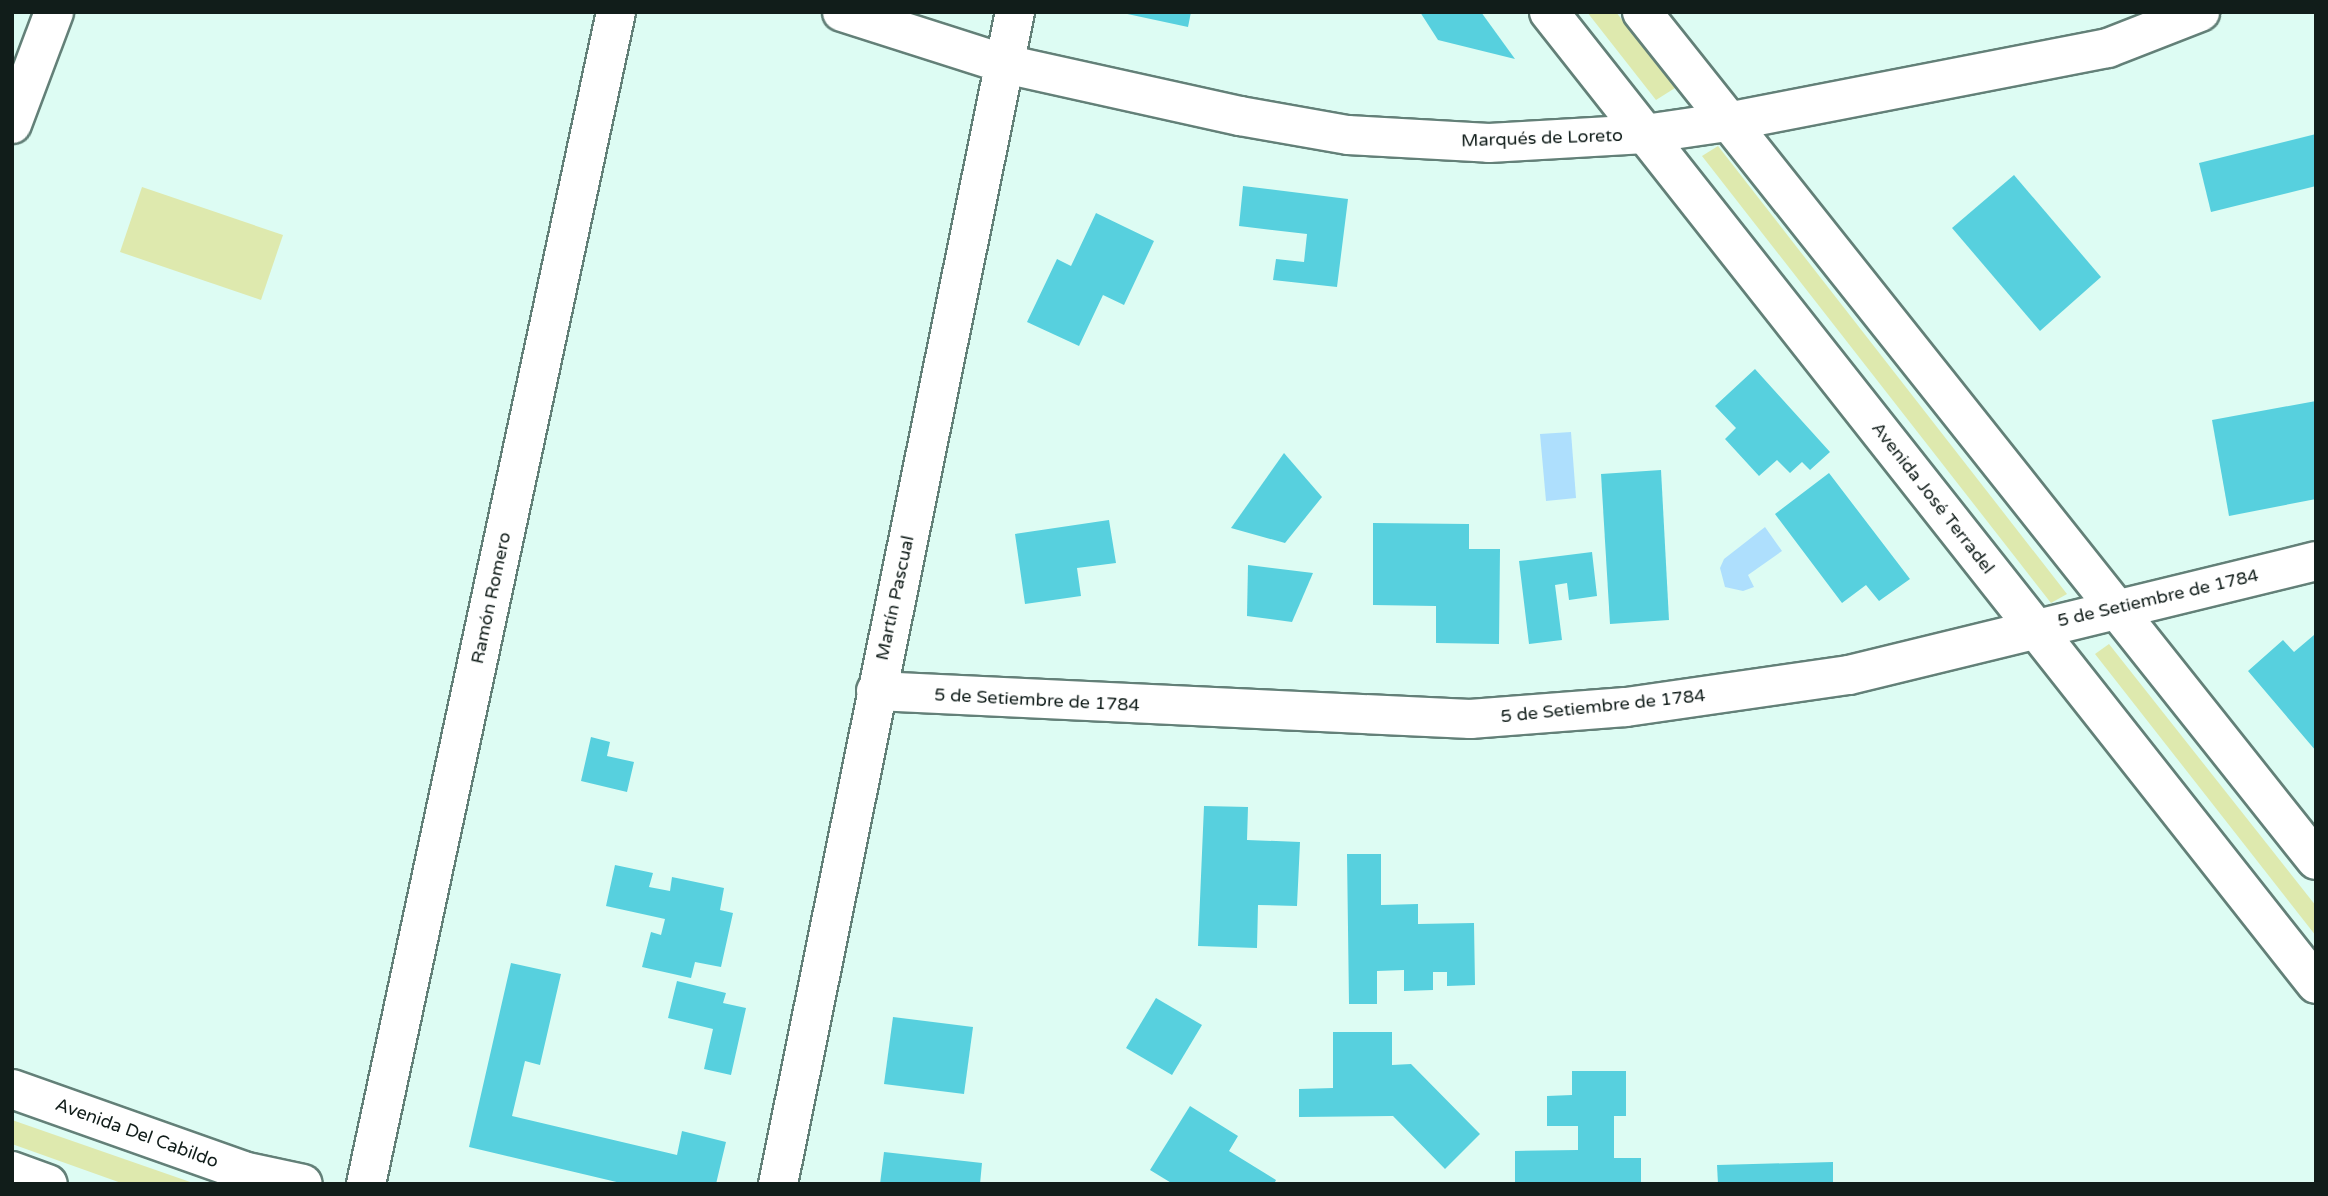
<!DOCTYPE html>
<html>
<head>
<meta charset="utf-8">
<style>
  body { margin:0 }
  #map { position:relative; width:2328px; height:1196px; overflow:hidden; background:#ddfcf3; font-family:"Varela Round",sans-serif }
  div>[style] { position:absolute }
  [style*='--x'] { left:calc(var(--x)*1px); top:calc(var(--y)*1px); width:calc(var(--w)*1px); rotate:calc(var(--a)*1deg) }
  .green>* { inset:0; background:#dee9ae }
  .water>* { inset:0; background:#aedffd }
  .building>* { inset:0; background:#57d0de }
  .roads { filter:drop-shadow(2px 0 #638078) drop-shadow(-2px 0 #638078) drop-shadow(0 2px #638078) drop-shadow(0 -2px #638078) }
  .street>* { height:38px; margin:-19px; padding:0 19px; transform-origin:19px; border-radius:19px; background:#fff }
  .secondary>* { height:38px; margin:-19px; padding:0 19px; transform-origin:19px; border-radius:19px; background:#fff }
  span { translate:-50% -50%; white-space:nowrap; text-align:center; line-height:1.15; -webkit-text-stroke:7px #fff; paint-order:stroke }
  .street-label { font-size:18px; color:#111d1a }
  .frame { position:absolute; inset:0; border:14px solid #111d1a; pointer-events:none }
</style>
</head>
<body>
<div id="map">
  <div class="green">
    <i style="clip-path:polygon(1587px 12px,1616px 12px,1675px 88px,1656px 100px)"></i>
    <i style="clip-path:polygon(1718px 146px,2067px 594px,2051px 603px,1702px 156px)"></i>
    <i style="clip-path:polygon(142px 187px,283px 235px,261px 300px,120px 252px)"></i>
    <i style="clip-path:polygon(2109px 644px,2316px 906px,2316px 936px,2095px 654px)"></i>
    <i style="clip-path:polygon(12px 1120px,196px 1184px,124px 1184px,12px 1144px)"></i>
  </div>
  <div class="water">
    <i style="clip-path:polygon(1571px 432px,1576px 498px,1546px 501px,1540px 434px)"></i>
    <i style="clip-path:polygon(1765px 527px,1782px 551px,1748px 575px,1754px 587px,1743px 591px,1725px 587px,1720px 568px,1724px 559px)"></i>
  </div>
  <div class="building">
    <i style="clip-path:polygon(1118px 12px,1191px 12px,1188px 27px)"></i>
    <i style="clip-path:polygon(1420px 12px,1481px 12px,1515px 59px,1438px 40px)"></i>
    <i style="clip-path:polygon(2316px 134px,2316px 186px,2211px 212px,2199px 163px)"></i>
    <i style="clip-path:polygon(2014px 175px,2101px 277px,2040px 331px,1952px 228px)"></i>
    <i style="clip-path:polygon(1243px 186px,1348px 199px,1337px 287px,1273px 280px,1276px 259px,1304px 262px,1307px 234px,1239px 226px)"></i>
    <i style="clip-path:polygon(1096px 213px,1154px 241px,1124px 305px,1103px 295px,1079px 346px,1027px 322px,1057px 259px,1071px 266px)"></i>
    <i style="clip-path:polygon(1755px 369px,1830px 452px,1810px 470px,1802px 462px,1790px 473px,1777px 460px,1759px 476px,1725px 439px,1736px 428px,1715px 406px)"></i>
    <i style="clip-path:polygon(2316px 401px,2316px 499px,2229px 516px,2212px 420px)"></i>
    <i style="clip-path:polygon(1284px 453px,1322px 497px,1285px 543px,1231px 528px)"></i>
    <i style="clip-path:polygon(1661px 470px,1669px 620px,1610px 624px,1601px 474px)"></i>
    <i style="clip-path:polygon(1829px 473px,1910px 579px,1879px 601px,1866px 585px,1842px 603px,1775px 514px)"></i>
    <i style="clip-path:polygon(1109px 520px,1116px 563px,1077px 568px,1081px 596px,1025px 604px,1015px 534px)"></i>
    <i style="clip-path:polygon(1373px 523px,1469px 524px,1469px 549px,1500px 549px,1499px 644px,1436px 643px,1436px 606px,1373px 605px)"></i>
    <i style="clip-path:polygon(1592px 552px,1597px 596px,1569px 600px,1567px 583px,1555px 585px,1562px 640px,1529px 644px,1519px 561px)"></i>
    <i style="clip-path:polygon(1248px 565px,1313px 573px,1292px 622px,1247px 616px)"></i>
    <i style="clip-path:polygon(2314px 635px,2316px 637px,2316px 751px,2248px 671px,2283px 640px,2294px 652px)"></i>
    <i style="clip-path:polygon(591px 737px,610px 742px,607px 756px,634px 762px,627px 792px,581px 781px)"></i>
    <i style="clip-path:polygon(1204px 806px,1248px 807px,1247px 840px,1300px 842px,1297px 906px,1258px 905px,1257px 948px,1198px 946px)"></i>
    <i style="clip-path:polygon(1347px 854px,1381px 854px,1381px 905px,1418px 904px,1418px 924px,1474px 923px,1475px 985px,1447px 986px,1447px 972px,1433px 972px,1433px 990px,1404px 991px,1404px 970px,1377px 971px,1377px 1004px,1349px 1004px)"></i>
    <i style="clip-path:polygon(615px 865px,653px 873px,649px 887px,670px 891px,672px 877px,724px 888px,720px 910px,733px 913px,721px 967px,695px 962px,691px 978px,642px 967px,651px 932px,661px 935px,665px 919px,606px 906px)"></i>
    <i style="clip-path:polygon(511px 963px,561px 974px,540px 1065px,525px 1061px,512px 1116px,677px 1155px,682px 1131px,726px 1142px,716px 1184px,625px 1184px,469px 1147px)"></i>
    <i style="clip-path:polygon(677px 981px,726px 993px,723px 1003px,746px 1008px,731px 1075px,704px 1069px,713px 1029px,668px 1018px)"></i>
    <i style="clip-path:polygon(1156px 998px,1202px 1025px,1172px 1075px,1126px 1048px)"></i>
    <i style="clip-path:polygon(893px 1017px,973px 1027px,964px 1094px,884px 1084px)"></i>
    <i style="clip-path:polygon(1333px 1032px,1392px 1032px,1392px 1065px,1411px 1064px,1480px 1134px,1445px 1169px,1393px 1116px,1299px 1117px,1299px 1089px,1333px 1088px)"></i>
    <i style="clip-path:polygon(1572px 1071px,1626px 1071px,1626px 1116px,1614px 1116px,1614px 1158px,1641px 1158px,1641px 1184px,1515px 1184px,1515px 1151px,1578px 1150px,1578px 1126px,1547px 1126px,1547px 1096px,1572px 1095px)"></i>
    <i style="clip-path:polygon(1190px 1106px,1238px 1136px,1229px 1151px,1276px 1180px,1274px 1184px,1173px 1184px,1150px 1170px)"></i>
    <i style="clip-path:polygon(884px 1152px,982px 1163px,980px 1184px,880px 1184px)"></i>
    <i style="clip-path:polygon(1833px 1162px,1833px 1184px,1718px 1184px,1717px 1165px)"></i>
  </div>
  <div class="roads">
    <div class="street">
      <i style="--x:842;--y:12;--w:171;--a:17.7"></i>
      <i style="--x:1005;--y:64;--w:241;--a:12.5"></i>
      <i style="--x:1240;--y:116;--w:110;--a:10"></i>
      <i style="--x:1348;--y:135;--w:141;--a:3.2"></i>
      <i style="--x:1489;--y:143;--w:156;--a:-3.3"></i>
      <i style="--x:1645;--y:134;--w:83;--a:-8.3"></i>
      <i style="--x:1727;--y:122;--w:388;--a:-11"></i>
      <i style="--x:2108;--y:48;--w:99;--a:-21.4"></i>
      <i style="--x:12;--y:124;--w:120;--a:-69.4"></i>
      <i style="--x:876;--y:691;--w:595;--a:2.7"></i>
      <i style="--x:1470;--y:719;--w:156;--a:-4.4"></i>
      <i style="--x:1626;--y:707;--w:225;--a:-8.2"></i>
      <i style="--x:1849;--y:675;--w:481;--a:-13.7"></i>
      <i style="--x:12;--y:1089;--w:245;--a:19.5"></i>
      <i style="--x:243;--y:1171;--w:61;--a:12.2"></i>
      <i style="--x:12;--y:1171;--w:38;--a:20"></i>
      <i style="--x:366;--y:1184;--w:1198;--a:-77.96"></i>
      <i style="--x:778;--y:1184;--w:1196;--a:-78.57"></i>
    </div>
    <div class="secondary">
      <i style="--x:1549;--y:12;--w:1238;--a:51.72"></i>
      <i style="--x:1642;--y:12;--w:1083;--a:51.52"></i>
    </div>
  </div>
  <div class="street-label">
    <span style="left:1542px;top:138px;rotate:-2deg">Marqués de Loreto</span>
    <span style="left:1933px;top:498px;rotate:52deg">Avenida José Terradel</span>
    <span style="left:491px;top:598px;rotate:-78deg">Ramón Romero</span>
    <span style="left:895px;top:598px;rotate:-78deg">Martín Pascual</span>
    <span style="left:2158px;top:598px;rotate:-13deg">5 de Setiembre de 1784</span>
    <span style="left:1037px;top:700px;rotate:3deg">5 de Setiembre de 1784</span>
    <span style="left:1603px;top:706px;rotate:-6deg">5 de Setiembre de 1784</span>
    <span style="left:137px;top:1133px;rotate:20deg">Avenida Del Cabildo</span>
  </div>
  <div class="frame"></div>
</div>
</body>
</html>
